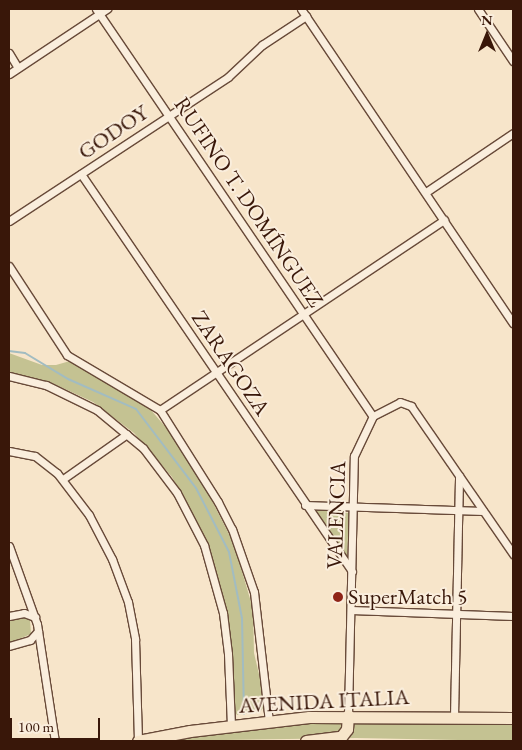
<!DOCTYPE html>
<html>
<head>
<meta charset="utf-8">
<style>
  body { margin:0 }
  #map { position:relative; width:522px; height:750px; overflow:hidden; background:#f7e5ca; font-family:"EB Garamond",serif }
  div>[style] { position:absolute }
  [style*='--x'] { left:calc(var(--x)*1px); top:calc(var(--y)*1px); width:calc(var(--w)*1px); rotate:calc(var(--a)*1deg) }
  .green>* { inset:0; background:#c4c292 }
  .stream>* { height:2px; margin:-1px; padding:0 1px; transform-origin:1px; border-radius:1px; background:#a2bcc1 }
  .roads { filter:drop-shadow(1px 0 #684a39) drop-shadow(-1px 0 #684a39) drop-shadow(0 1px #684a39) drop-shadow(0 -1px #684a39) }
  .minor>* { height:7px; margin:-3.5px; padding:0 3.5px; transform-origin:3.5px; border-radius:3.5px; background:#faeedd }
  .primary>* { height:11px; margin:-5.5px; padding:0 5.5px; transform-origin:5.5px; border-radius:5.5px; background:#f7e5ca }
  .dots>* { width:14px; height:14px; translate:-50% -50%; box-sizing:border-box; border:2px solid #faeedd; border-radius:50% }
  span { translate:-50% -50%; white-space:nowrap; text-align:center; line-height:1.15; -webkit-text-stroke:4px #faeedd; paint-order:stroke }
  .street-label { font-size:22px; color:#391709 }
  .poi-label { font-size:22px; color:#391709 }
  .left { translate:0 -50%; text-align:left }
  .frame { position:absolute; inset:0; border:10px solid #391709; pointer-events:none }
  .north { position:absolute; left:462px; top:10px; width:50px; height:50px; -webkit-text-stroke:4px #faeedd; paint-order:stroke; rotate:0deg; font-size:14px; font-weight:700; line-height:20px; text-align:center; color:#391709 }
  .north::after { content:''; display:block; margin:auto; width:18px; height:22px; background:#391709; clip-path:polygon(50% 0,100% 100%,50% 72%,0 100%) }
  .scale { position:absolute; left:10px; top:718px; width:90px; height:22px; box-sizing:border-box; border:2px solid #391709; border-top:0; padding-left:6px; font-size:15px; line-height:18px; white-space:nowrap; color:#391709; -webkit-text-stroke:4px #faeedd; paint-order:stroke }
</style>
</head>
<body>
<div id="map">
  <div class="green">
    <i style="clip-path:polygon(9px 353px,42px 365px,56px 365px,70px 361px,150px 409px,169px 431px,202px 481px,234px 544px,253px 609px,254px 653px,266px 704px,260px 712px,237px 715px,235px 712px,219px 587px,206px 540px,172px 477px,134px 433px,93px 402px,52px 383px,9px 372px)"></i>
    <i style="clip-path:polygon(317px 510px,349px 513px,347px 558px,315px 512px)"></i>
    <i style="clip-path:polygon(21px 616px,30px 620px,31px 634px,9px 643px,9px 618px)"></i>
    <i style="clip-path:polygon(329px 721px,513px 723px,513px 741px,356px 738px,161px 741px,228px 730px)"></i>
  </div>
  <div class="stream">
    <i style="--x:9;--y:351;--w:16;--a:7"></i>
    <i style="--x:25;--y:353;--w:50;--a:31.2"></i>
    <i style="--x:68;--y:379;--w:74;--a:23.8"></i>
    <i style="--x:136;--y:409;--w:99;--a:52.8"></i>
    <i style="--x:196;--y:488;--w:72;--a:62.7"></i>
    <i style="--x:229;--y:552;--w:67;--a:78.9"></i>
    <i style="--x:242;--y:618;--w:96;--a:88.8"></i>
  </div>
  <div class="roads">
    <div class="minor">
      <i style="--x:96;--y:9;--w:492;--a:55.8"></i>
      <i style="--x:301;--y:9;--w:379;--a:56"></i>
      <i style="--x:478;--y:9;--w:63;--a:56.1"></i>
      <i style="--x:9;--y:53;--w:17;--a:59"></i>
      <i style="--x:9;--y:74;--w:118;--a:-33.6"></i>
      <i style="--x:81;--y:174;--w:481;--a:55.7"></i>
      <i style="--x:426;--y:192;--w:105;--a:-34.1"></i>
      <i style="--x:9;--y:221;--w:262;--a:-33.3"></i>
      <i style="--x:228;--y:77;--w:47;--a:-43.3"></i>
      <i style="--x:262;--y:45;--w:53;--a:-33.4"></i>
      <i style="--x:9;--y:266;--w:106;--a:56.9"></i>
      <i style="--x:67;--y:355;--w:108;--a:30.6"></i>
      <i style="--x:160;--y:410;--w:109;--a:57.8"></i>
      <i style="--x:218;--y:502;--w:30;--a:63"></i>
      <i style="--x:232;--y:529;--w:67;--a:70.8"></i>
      <i style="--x:254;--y:592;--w:130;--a:83.4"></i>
      <i style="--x:9;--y:376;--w:38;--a:14"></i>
      <i style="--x:46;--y:385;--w:57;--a:26.1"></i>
      <i style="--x:97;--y:410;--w:60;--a:39.6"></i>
      <i style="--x:143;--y:448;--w:56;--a:52.9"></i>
      <i style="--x:177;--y:493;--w:59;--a:62.6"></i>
      <i style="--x:204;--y:545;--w:71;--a:74.4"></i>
      <i style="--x:223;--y:613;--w:41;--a:83"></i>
      <i style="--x:228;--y:654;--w:71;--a:87.6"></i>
      <i style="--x:160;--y:410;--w:342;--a:-33.8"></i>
      <i style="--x:9;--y:451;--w:26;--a:11"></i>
      <i style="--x:35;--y:456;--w:28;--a:38"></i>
      <i style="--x:57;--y:473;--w:53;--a:52.7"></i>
      <i style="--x:89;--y:515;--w:50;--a:62.4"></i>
      <i style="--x:112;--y:559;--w:46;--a:69.6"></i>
      <i style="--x:128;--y:602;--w:38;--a:79"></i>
      <i style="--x:135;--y:639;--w:102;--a:88.3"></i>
      <i style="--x:63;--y:479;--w:78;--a:-35.1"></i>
      <i style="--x:305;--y:505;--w:178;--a:1.9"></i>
      <i style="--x:9;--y:546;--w:83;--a:70.3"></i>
      <i style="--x:37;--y:624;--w:118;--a:81.3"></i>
      <i style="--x:351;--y:610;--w:162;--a:2.1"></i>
      <i style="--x:9;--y:616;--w:15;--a:-11"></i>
      <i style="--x:24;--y:613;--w:12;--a:20"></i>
      <i style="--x:9;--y:646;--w:22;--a:-16"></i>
      <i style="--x:30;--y:640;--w:12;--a:-48"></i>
      <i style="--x:348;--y:715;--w:259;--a:-88.7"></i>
      <i style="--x:354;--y:456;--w:44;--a:-64.6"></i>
      <i style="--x:373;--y:416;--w:30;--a:-27"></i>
      <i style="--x:400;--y:402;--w:12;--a:20"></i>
      <i style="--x:411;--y:406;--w:180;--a:55.4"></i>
      <i style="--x:454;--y:717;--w:241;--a:-88.8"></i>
    </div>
    <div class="primary">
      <i style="--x:138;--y:741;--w:53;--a:-10.9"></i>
      <i style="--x:190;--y:731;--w:120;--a:-6.7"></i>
      <i style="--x:309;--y:717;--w:204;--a:0.3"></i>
      <i style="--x:306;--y:741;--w:35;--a:-7"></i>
      <i style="--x:341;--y:737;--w:10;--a:-53"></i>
      <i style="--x:347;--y:729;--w:14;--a:-86"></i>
    </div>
  </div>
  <div class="dots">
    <i style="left:338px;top:597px;background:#8f2418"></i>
  </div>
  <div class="street-label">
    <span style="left:113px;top:132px;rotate:-34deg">GODOY</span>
    <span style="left:249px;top:202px;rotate:56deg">RUFINO T. DOMÍNGUEZ</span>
    <span style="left:231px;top:363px;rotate:56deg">ZARAGOZA</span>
    <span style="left:336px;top:515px;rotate:-88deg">VALENCIA</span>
    <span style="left:324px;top:701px;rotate:-3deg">AVENIDA ITALIA</span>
  </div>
  <div class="poi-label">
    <span class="left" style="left:348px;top:597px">SuperMatch 5</span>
  </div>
  <div class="frame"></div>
  <div class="north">N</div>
  <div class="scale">100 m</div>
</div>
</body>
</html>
